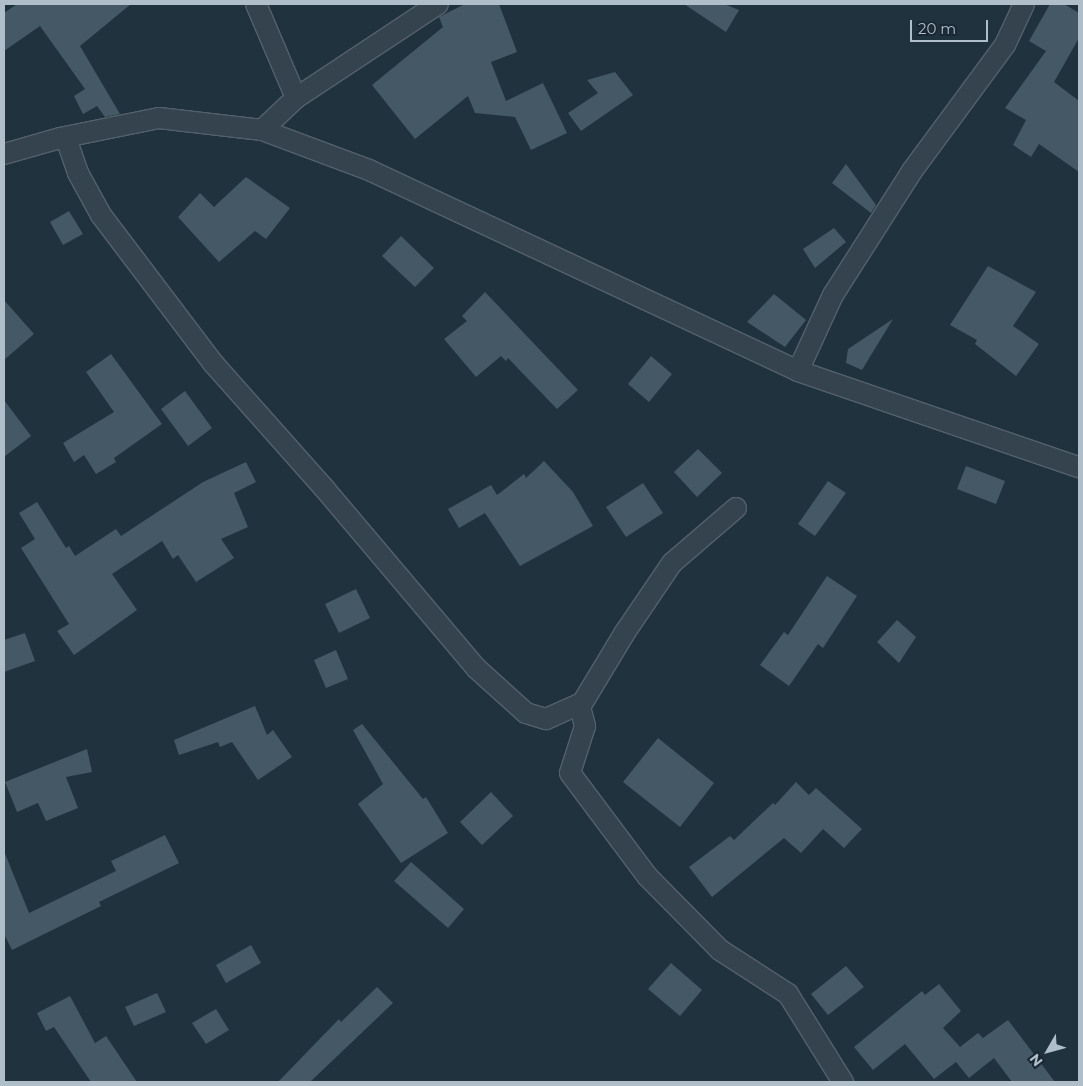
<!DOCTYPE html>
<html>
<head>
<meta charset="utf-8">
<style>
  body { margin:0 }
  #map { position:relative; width:1083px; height:1086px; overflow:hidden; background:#20323e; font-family:Montserrat,sans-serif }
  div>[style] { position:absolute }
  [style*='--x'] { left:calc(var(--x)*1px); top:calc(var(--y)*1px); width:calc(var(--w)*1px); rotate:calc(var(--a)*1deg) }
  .building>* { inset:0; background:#445865 }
  .roads { filter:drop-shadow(1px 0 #53616c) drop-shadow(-1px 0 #53616c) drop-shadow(0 1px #53616c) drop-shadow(0 -1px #53616c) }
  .minor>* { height:20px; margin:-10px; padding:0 10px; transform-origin:10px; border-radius:10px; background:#35434e }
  span { translate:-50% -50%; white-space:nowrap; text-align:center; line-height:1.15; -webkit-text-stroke:4.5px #1a2833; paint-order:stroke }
  .frame { position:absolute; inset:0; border:5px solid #b0beca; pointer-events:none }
  .north { position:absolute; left:1023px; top:1026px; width:50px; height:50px; -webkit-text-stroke:4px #1a2833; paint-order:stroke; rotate:232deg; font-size:14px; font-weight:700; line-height:20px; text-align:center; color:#b0beca }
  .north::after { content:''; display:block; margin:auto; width:18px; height:22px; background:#b0beca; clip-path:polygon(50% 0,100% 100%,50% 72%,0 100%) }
  .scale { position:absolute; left:910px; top:20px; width:78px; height:22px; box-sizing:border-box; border:2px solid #b0beca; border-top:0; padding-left:6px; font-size:15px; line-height:18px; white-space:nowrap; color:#b0beca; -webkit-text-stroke:4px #1a2833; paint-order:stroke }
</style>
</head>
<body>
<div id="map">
  <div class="building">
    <i style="clip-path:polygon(17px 4px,131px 4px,80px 46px,120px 114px,105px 117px,97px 106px,83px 114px,74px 96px,85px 89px,40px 26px,4px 51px,4px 13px)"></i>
    <i style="clip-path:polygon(465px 4px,499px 4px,517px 52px,491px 62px,506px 101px,543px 83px,567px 133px,531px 150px,515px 117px,475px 113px,468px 96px,415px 139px,372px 85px,443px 27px,439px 17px)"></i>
    <i style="clip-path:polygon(684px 4px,724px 4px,739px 10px,726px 32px)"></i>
    <i style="clip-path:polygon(1050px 4px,1064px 4px,1079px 13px,1079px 38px,1054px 82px,1079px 101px,1079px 172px,1039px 144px,1031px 157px,1013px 145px,1026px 120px,1005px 108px,1046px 51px,1029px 41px)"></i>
    <i style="clip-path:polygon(615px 72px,633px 95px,581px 131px,568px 113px,598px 93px,587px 80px)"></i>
    <i style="clip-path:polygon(846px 164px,876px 205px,871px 213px,832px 183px)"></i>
    <i style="clip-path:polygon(246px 177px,290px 208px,266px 239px,255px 231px,219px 262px,178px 217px,200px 193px,214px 207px)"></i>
    <i style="clip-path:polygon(69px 211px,83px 234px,63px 245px,50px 222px)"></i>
    <i style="clip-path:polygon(834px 228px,846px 242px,815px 268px,803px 249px)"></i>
    <i style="clip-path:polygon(401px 236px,434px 268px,415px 287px,382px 256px)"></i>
    <i style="clip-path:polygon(988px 266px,1036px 292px,1013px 326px,1039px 344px,1016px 376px,975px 344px,977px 340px,950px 325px)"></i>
    <i style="clip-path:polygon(485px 292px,578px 390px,557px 409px,508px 358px,506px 361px,501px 356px,476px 377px,444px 339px,467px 321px,462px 316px)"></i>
    <i style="clip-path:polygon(774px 294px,806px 320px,785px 347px,747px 322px)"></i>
    <i style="clip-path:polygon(4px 300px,34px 334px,4px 360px)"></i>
    <i style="clip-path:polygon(893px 319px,862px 370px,846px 363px,848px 349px)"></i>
    <i style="clip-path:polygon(111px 354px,162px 424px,114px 458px,116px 462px,96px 474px,84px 455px,74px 462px,63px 443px,114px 412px,86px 372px)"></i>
    <i style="clip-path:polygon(651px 356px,672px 374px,649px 402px,628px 384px)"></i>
    <i style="clip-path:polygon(185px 391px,212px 428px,188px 446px,161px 409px)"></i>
    <i style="clip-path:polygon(4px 400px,31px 436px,4px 457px)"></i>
    <i style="clip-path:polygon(698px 449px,722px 473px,697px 497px,674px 472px)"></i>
    <i style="clip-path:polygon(544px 461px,573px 492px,593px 526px,520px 566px,485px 513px,459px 528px,448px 509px,491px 485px,497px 495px,524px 474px,526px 478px)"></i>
    <i style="clip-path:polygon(246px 462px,256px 482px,234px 493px,248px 527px,221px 539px,234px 558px,196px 582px,178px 555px,173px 559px,162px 541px,112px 574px,137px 610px,74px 655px,57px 631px,69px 624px,21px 548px,35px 539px,19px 513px,37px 502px,66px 548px,69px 546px,75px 556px,116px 529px,121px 536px,203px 482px)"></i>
    <i style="clip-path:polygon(966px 466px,1005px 481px,996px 504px,957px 489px)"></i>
    <i style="clip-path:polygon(828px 481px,846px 493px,815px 536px,798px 524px)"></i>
    <i style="clip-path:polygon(643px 483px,663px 513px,626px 537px,606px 507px)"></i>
    <i style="clip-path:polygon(827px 576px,857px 596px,823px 648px,818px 644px,789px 686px,760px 665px,784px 632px,788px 635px)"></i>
    <i style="clip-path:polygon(356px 589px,370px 618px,339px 633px,325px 604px)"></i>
    <i style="clip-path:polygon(897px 620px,916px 637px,899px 663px,877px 642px)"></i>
    <i style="clip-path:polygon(25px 633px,35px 661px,4px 672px,4px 640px)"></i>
    <i style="clip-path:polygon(336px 650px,348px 679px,326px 688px,314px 660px)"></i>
    <i style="clip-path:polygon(255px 706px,267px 735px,273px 730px,292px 757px,258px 780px,232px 742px,220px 747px,218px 742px,179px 755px,174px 740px)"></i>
    <i style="clip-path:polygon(362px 724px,423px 799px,426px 797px,448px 833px,401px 863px,358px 804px,383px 784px,353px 730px)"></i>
    <i style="clip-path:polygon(658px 738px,714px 783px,680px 827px,623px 782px)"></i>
    <i style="clip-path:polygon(87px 749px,92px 772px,66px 777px,78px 808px,46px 821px,38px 803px,17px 812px,5px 782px)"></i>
    <i style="clip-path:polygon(796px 782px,809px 795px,816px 788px,862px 829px,844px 848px,823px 829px,801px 853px,784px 838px,712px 897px,689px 867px,730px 836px,734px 840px,773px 803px,775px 805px)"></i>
    <i style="clip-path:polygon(491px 792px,513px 816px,482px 845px,460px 822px)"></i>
    <i style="clip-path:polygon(165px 835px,179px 863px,99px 902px,101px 906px,12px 950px,4px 934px,4px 851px,29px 913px,116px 871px,111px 861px)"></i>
    <i style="clip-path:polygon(411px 862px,464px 909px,448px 928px,394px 881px)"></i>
    <i style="clip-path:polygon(251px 945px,261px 963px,226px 983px,216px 965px)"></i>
    <i style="clip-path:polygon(671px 963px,702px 990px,680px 1016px,648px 989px)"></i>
    <i style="clip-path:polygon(846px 966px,864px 987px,828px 1015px,811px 994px)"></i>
    <i style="clip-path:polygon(939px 984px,961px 1011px,943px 1028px,960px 1047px,978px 1033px,983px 1038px,1008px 1020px,1055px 1082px,1012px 1082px,994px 1058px,969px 1078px,956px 1062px,934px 1079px,905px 1044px,873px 1070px,854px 1047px,922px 991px,925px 995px)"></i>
    <i style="clip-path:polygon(377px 987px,393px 1003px,310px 1082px,278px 1082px,339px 1019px,341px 1022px)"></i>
    <i style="clip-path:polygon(157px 993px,166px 1012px,134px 1026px,125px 1007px)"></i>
    <i style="clip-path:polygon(70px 996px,95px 1043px,106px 1036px,137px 1082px,91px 1082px,54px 1027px,46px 1031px,37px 1013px)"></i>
    <i style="clip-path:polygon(216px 1009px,229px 1030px,206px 1044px,192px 1023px)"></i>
  </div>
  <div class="roads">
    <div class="minor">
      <i style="--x:256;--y:4;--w:102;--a:66.9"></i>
      <i style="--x:262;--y:130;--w:47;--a:-43.3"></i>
      <i style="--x:296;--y:98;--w:170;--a:-33.5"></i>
      <i style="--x:66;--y:138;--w:37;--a:71"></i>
      <i style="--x:78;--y:173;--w:48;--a:61.3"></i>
      <i style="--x:101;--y:215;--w:186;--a:52.9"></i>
      <i style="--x:213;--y:363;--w:167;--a:48.4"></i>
      <i style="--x:324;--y:488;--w:236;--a:49.8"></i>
      <i style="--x:476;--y:668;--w:67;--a:42"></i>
      <i style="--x:526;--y:713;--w:21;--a:17"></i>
      <i style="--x:546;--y:719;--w:39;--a:-24"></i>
      <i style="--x:4;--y:154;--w:58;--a:-15.9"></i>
      <i style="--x:60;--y:138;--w:101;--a:-11.4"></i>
      <i style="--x:159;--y:118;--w:104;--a:6.6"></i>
      <i style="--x:262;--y:130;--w:114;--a:20.5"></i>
      <i style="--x:369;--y:170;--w:474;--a:25.1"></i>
      <i style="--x:798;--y:371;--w:297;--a:18.9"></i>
      <i style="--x:798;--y:371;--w:84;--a:-65.3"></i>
      <i style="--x:833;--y:295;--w:147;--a:-57.5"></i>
      <i style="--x:912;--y:171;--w:157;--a:-53.6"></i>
      <i style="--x:1005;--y:45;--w:45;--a:-65.1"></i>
      <i style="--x:736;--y:508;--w:84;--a:139.3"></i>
      <i style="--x:672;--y:563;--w:86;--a:124.1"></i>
      <i style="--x:624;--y:634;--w:85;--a:121.1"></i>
      <i style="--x:580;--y:707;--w:20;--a:75"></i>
      <i style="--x:585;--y:726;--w:49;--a:107.7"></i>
      <i style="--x:570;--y:773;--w:129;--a:53.2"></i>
      <i style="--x:647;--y:876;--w:104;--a:45.4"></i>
      <i style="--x:720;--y:950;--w:81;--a:32.9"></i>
      <i style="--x:788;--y:994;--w:104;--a:58"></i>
    </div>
  </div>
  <div class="frame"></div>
  <div class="north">N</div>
  <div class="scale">20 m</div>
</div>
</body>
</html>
